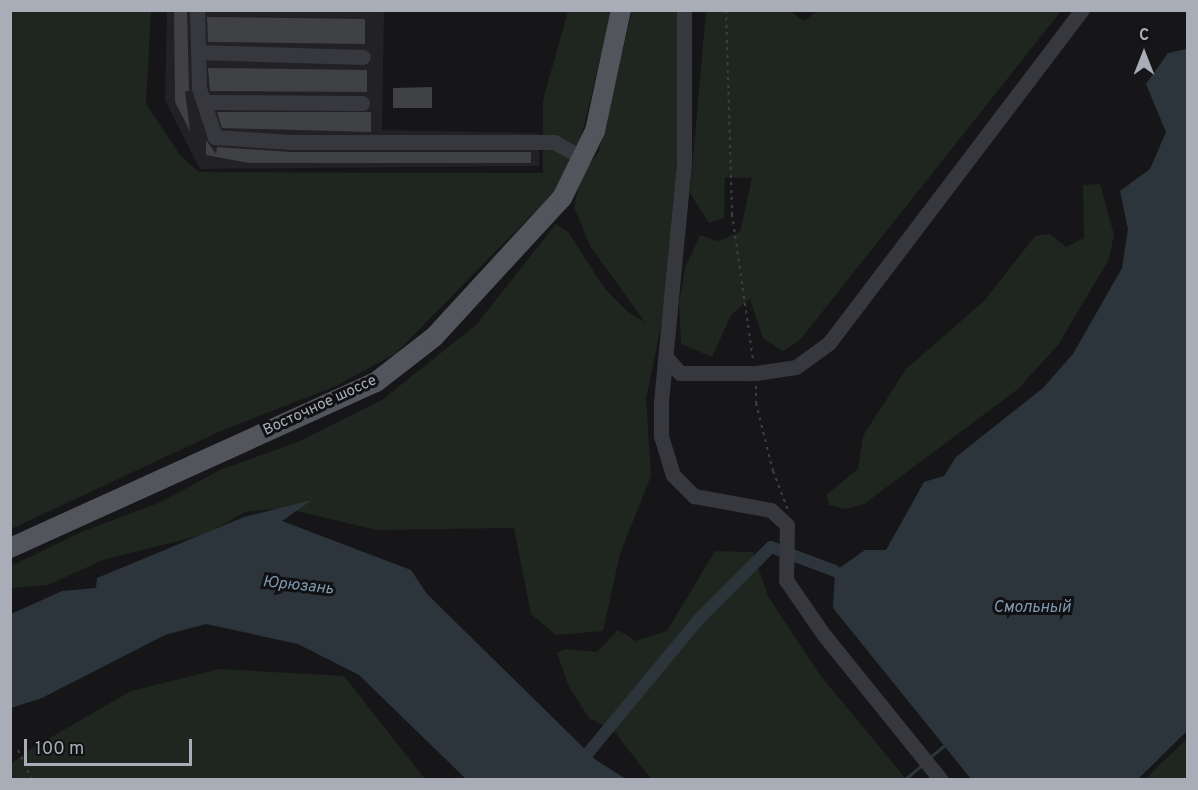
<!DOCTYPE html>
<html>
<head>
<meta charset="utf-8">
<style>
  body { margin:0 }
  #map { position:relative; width:1198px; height:790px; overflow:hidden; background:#161618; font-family:Overpass,sans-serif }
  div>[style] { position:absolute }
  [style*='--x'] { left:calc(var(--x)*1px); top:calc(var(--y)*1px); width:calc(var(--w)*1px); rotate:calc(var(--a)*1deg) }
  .built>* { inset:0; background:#222225 }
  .green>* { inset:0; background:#1e261f }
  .water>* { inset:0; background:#2c353c }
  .stream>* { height:3px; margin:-1.5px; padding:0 1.5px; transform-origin:1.5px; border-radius:1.5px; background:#2c353c }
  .canal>* { height:12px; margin:-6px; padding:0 6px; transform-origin:6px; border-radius:6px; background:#2c353c }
  .building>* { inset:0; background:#404145 }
  .path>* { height:2px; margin-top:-1px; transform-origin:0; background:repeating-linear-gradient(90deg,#3d3f44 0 3px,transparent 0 7.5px) }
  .minor>* { height:15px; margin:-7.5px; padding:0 7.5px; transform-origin:7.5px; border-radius:7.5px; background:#37383d }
  .major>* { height:20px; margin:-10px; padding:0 10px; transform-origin:10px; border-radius:10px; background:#53555c }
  span { translate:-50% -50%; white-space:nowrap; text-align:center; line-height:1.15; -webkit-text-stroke:6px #111113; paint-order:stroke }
  .street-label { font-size:15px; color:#a8adb8 }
  .water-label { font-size:16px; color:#7f9bb3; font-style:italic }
  .frame { position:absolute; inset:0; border:12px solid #a8adb8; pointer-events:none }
  .north { position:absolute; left:1114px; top:24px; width:60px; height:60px; -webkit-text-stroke:4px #111113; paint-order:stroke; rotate:0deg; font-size:16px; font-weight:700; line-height:24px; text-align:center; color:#a8adb8 }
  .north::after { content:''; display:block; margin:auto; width:21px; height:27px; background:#a8adb8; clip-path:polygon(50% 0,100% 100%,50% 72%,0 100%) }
  .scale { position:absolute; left:24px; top:739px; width:168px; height:27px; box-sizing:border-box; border:3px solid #a8adb8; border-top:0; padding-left:8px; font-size:18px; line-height:21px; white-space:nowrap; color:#a8adb8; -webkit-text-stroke:4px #111113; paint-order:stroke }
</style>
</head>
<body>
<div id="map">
  <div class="built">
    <i style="clip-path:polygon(167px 11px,384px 11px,382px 130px,539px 133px,539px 166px,200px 169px,165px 100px)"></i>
  </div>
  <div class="green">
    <i style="clip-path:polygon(10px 11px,151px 11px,146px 104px,180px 155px,199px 172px,543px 173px,543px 100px,568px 11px,612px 11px,580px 142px,555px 191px,395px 354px,336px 386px,223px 430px,11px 529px)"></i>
    <i style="clip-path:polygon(632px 11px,690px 11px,664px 311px,646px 399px,651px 476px,620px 554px,603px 631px,556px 635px,531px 614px,514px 528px,377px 530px,284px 508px,245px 512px,206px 534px,103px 560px,48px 585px,11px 588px,11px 566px,81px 532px,161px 502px,220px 470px,298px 442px,382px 400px,476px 325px,556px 224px,568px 232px,605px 289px,629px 313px,645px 322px,590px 246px,574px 207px,581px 177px,599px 151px)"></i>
    <i style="clip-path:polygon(817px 11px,1061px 11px,800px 340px,783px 351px,763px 338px,750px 299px,731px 315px,712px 357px,681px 344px,679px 303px,685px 268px,700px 235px,718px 241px,740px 232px,752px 178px,725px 177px,724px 218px,709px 223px,690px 193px,706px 11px,790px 11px,804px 21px)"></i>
    <i style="clip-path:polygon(1100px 184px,1114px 235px,1109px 259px,1058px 345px,1018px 389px,864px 504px,845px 509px,829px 505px,827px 494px,858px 469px,863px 436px,906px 369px,984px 301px,1035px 236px,1050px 234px,1066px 247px,1084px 238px,1083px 185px)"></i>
    <i style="clip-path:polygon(715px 551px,753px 552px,768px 596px,781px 616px,820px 675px,906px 779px,651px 779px,614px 731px,589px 718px,569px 687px,557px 653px,565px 649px,597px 652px,618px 630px,636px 641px,667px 631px)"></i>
    <i style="clip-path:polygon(220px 669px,344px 676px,425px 779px,11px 779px,11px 764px,29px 750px,131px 691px)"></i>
    <i style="clip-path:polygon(1187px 739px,1187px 779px,1146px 779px,1158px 766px)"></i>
  </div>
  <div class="water">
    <i style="clip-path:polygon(1187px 49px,1187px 731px,1138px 779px,971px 779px,833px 608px,835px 571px,865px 550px,886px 550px,924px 482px,944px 476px,956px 457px,1043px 388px,1073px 354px,1122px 268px,1128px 229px,1120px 191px,1150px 169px,1166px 132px,1146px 84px,1168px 53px)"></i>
    <i style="clip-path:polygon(312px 500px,282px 521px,411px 570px,427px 594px,596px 760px,626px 779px,466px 779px,359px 675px,298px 644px,206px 624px,165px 635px,42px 698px,11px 708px,11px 614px,62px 591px,96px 588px,97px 578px,244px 517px)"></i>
  </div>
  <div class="stream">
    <i style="--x:930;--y:757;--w:21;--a:-39"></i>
    <i style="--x:904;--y:780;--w:25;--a:-40"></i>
  </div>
  <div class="canal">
    <i style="--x:579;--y:764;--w:188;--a:-50.4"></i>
    <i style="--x:699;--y:619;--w:102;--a:-45"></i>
    <i style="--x:771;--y:547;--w:68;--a:20.6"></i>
  </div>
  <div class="building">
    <i style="clip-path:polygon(174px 10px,187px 10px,189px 91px,185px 91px,190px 131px,175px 102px)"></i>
    <i style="clip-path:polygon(207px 17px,365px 19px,365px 44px,208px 42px)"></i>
    <i style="clip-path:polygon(208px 68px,367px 70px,367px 92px,210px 91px)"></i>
    <i style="clip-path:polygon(432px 87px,432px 108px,393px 108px,393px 88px)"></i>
    <i style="clip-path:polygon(217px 112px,371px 112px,371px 132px,222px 128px)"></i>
    <i style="clip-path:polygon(206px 140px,216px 154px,217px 147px,291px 152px,531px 152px,531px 163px,249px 163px,206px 155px)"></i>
  </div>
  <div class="path">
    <i style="--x:726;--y:10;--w:204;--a:88.3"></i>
    <i style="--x:732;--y:214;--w:148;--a:81.8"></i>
    <i style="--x:756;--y:386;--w:17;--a:90"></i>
    <i style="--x:756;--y:403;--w:70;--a:76"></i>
    <i style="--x:773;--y:471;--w:42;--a:69"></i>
    <i style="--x:18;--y:750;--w:33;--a:65"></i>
  </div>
  <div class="minor">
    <i style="--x:197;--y:10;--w:78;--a:88.5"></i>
    <i style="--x:199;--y:88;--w:52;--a:71.9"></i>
    <i style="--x:215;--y:137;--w:76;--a:3.8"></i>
    <i style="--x:291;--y:142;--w:263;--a:0"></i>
    <i style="--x:554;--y:142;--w:31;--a:29"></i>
    <i style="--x:684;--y:10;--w:153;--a:90"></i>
    <i style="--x:684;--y:163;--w:242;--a:95.5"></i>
    <i style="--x:661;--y:404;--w:32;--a:90"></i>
    <i style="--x:661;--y:436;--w:41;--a:72.9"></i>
    <i style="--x:673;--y:475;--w:30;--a:45"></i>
    <i style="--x:694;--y:496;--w:78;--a:10.3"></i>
    <i style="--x:771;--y:510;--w:22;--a:43"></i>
    <i style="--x:787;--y:525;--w:55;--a:91"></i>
    <i style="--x:786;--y:580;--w:67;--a:55.4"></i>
    <i style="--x:824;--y:635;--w:186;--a:51.1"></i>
    <i style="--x:198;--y:52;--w:165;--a:1.7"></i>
    <i style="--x:204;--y:102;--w:158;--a:0.4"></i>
    <i style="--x:666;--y:357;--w:21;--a:49"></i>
    <i style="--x:680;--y:373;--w:76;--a:0"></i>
    <i style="--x:756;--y:373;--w:40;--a:-8.5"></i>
    <i style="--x:796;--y:367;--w:41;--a:-36"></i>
    <i style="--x:829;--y:343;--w:418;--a:-52.8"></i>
  </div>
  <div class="major">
    <i style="--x:10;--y:548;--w:402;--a:-24.4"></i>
    <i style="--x:376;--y:382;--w:73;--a:-37.8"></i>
    <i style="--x:434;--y:337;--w:189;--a:-47.4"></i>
    <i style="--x:562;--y:198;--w:75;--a:-63.8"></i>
    <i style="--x:595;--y:131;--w:124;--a:-77.9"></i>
  </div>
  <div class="street-label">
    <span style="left:320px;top:406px;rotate:-25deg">Восточное шоссе</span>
  </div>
  <div class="water-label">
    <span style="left:298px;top:586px;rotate:6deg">Юрюзань</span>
    <span style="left:1032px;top:608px">Смольный</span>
  </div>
  <div class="frame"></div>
  <div class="north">С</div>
  <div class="scale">100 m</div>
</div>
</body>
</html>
